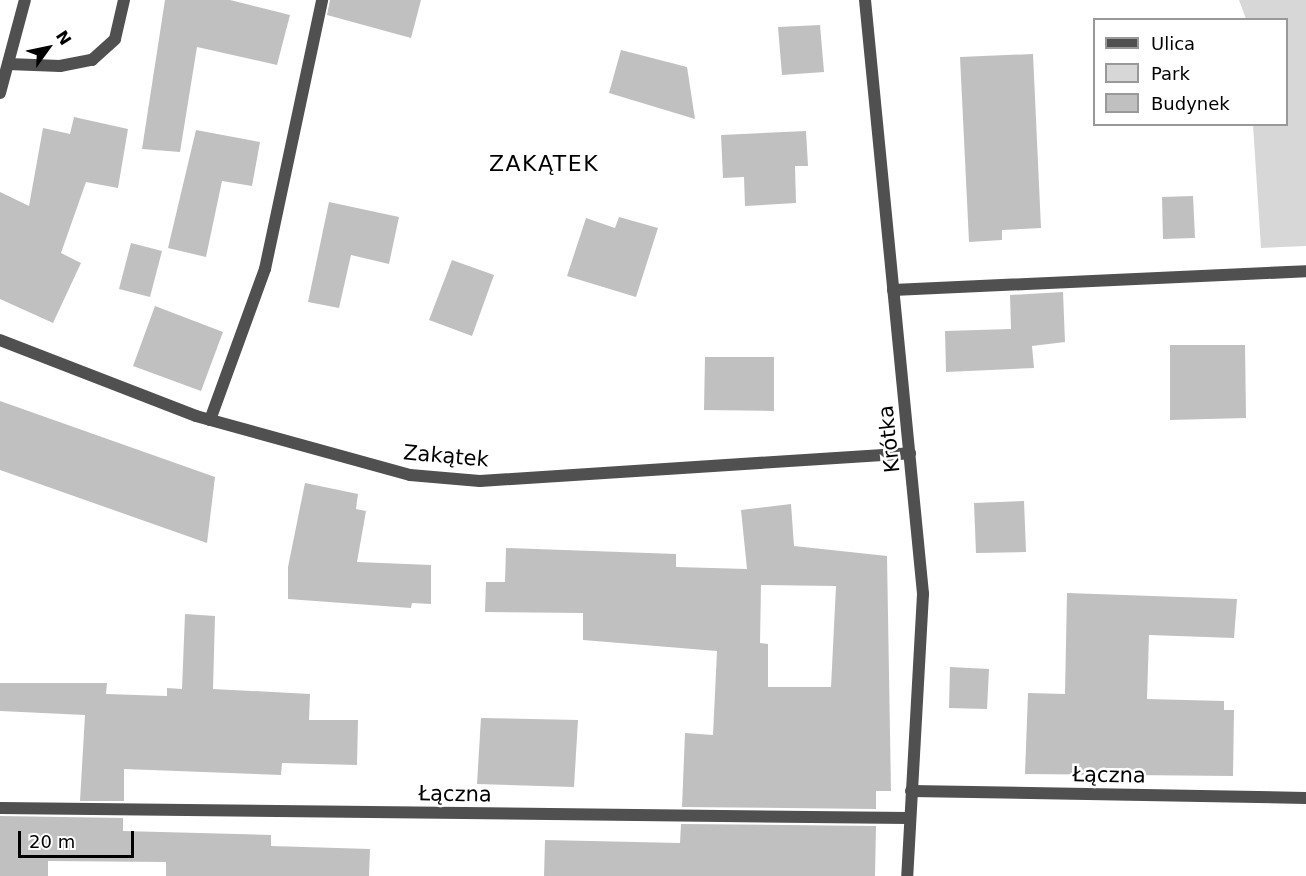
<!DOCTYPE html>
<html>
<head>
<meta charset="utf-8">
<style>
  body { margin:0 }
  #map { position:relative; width:1306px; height:876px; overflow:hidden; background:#fff; font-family:"DejaVu Sans",sans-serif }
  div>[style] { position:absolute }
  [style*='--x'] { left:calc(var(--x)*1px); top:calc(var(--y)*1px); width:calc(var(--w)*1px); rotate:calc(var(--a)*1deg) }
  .green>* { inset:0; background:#d7d7d7 }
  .building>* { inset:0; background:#c0c0c0 }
  .service>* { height:12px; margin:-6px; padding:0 6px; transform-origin:6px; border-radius:6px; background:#505050 }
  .minor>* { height:12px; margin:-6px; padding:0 6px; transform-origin:6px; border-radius:6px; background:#505050 }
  span { translate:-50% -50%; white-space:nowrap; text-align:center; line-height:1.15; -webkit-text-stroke:5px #fff; paint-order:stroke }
  .street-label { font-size:21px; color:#000 }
  .neighbourhood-label { font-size:22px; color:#000; letter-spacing:1.5px }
  .legend { position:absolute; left:1093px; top:18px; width:195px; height:108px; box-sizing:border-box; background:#fff; border:2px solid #999; margin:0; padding:8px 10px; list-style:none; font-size:18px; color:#000 }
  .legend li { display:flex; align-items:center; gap:12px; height:30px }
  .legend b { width:30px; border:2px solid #999 }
  .north { position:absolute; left:18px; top:18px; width:60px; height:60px; -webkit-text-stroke:4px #fff; paint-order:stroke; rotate:57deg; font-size:16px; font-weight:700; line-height:24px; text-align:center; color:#000 }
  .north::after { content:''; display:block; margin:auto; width:21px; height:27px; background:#000; clip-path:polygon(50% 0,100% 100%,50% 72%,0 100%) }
  .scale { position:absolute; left:18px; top:831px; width:116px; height:27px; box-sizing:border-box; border:3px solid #000; border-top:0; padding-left:8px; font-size:18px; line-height:21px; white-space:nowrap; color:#000; -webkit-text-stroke:4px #fff; paint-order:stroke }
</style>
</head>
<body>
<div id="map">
  <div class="green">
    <i style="clip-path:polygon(1239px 0,1306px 0,1306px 246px,1261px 248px,1253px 125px,1286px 124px,1286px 20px,1246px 19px)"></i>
  </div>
  <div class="building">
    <i style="clip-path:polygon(165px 0,230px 0,290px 15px,277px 65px,197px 47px,180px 152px,142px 149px)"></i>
    <i style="clip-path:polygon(330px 0,421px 0,411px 38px,327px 15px)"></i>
    <i style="clip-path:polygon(820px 25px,824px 72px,782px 75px,778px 27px)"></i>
    <i style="clip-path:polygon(621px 50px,687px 67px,695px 119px,609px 93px)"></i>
    <i style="clip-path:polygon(1033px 54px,1041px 228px,1002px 230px,1002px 240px,969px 242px,960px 57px)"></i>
    <i style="clip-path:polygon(74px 117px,128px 129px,118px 188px,86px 182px,61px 253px,81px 263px,53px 323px,0 299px,0 192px,29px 206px,43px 128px,70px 134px)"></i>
    <i style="clip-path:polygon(196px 130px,260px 142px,252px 186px,222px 181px,206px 257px,168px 248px)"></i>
    <i style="clip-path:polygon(806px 131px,808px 166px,795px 166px,796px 203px,745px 206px,744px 177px,723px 178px,721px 135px)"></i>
    <i style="clip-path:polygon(1193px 196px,1195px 238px,1163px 239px,1162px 197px)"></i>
    <i style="clip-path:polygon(329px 202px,399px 217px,389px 264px,351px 255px,339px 308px,308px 302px)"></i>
    <i style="clip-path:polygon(619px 217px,658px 228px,636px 297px,567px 276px,586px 218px,615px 228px)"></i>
    <i style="clip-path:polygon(131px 243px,162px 251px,150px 297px,119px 289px)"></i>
    <i style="clip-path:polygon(452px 260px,494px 275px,472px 336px,429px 320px)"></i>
    <i style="clip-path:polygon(1063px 292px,1065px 342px,1032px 346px,1034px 368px,946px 372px,945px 331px,1011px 329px,1010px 295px)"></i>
    <i style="clip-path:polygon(155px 306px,223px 332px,201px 391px,133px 366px)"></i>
    <i style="clip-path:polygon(1170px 345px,1245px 345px,1246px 418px,1170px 420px)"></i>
    <i style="clip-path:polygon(705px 357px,774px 357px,774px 411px,704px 410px)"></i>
    <i style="clip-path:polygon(0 401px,215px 477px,207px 543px,0 470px)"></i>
    <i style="clip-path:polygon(305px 483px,358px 494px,356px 509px,366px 511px,357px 562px,431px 565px,431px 604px,412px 603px,411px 608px,288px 599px,288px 567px)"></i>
    <i style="clip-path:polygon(1024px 501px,1026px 552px,976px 553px,974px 503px)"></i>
    <i style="clip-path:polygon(evenodd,791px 504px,794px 546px,887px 556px,891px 791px,876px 791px,876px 809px,682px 807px,685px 733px,713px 735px,717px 651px,583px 640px,583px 613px,485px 612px,486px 582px,505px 582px,506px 548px,676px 554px,676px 567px,747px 569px,741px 510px,791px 504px,761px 585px,836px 586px,831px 687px,768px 687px,768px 644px,760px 643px,761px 585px)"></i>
    <i style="clip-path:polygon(1067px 593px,1237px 599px,1234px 638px,1149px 635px,1147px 699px,1224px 701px,1224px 710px,1234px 710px,1233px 776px,1025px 774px,1028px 693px,1065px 694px)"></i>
    <i style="clip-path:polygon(185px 614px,215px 616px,213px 689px,310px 694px,309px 720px,358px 720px,357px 765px,282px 763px,281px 775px,124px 769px,124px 801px,80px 801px,85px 715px,0 711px,0 683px,107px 683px,106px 694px,167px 696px,167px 688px,182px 689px)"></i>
    <i style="clip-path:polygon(950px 667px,989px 669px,987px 709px,949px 708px)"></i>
    <i style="clip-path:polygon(481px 718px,578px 720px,574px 787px,477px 784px)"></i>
    <i style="clip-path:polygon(0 816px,123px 818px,123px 831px,271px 835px,271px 846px,370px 849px,369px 876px,166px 876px,166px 862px,48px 861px,48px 876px,0 876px)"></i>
    <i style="clip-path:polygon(681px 824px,876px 826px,875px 876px,544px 876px,545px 840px,680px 843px)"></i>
  </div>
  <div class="service">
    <i style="--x:8;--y:64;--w:52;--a:2.2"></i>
    <i style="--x:60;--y:66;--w:33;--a:-11"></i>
    <i style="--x:92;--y:60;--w:31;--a:-42"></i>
    <i style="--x:115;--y:39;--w:40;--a:-77"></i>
  </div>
  <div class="minor">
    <i style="--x:865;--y:0;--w:597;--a:84.42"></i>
    <i style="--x:923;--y:594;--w:282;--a:93.2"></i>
    <i style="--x:0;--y:93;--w:96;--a:-75"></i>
    <i style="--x:893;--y:290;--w:413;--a:-2.6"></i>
    <i style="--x:0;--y:340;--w:210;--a:21.2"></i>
    <i style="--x:196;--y:416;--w:222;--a:15.4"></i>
    <i style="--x:410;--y:475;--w:70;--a:4.9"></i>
    <i style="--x:480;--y:481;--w:431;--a:-3.7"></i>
    <i style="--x:210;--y:420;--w:161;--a:-70"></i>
    <i style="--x:265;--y:269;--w:275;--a:-78"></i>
    <i style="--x:911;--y:791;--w:395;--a:1"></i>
    <i style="--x:0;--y:808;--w:909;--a:0.63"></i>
  </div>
  <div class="street-label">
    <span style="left:889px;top:439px;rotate:-96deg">Krótka</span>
    <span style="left:446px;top:456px;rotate:5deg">Zakątek</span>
    <span style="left:1109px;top:775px;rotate:1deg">Łączna</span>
    <span style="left:455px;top:794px;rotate:1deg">Łączna</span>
  </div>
  <div class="neighbourhood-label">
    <span style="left:544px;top:164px">ZAKĄTEK</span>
  </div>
  <ul class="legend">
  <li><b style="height:8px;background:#505050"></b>Ulica</li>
  <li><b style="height:16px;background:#d7d7d7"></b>Park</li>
  <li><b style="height:16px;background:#c0c0c0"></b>Budynek</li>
  </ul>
  <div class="north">N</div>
  <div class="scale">20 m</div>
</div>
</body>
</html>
